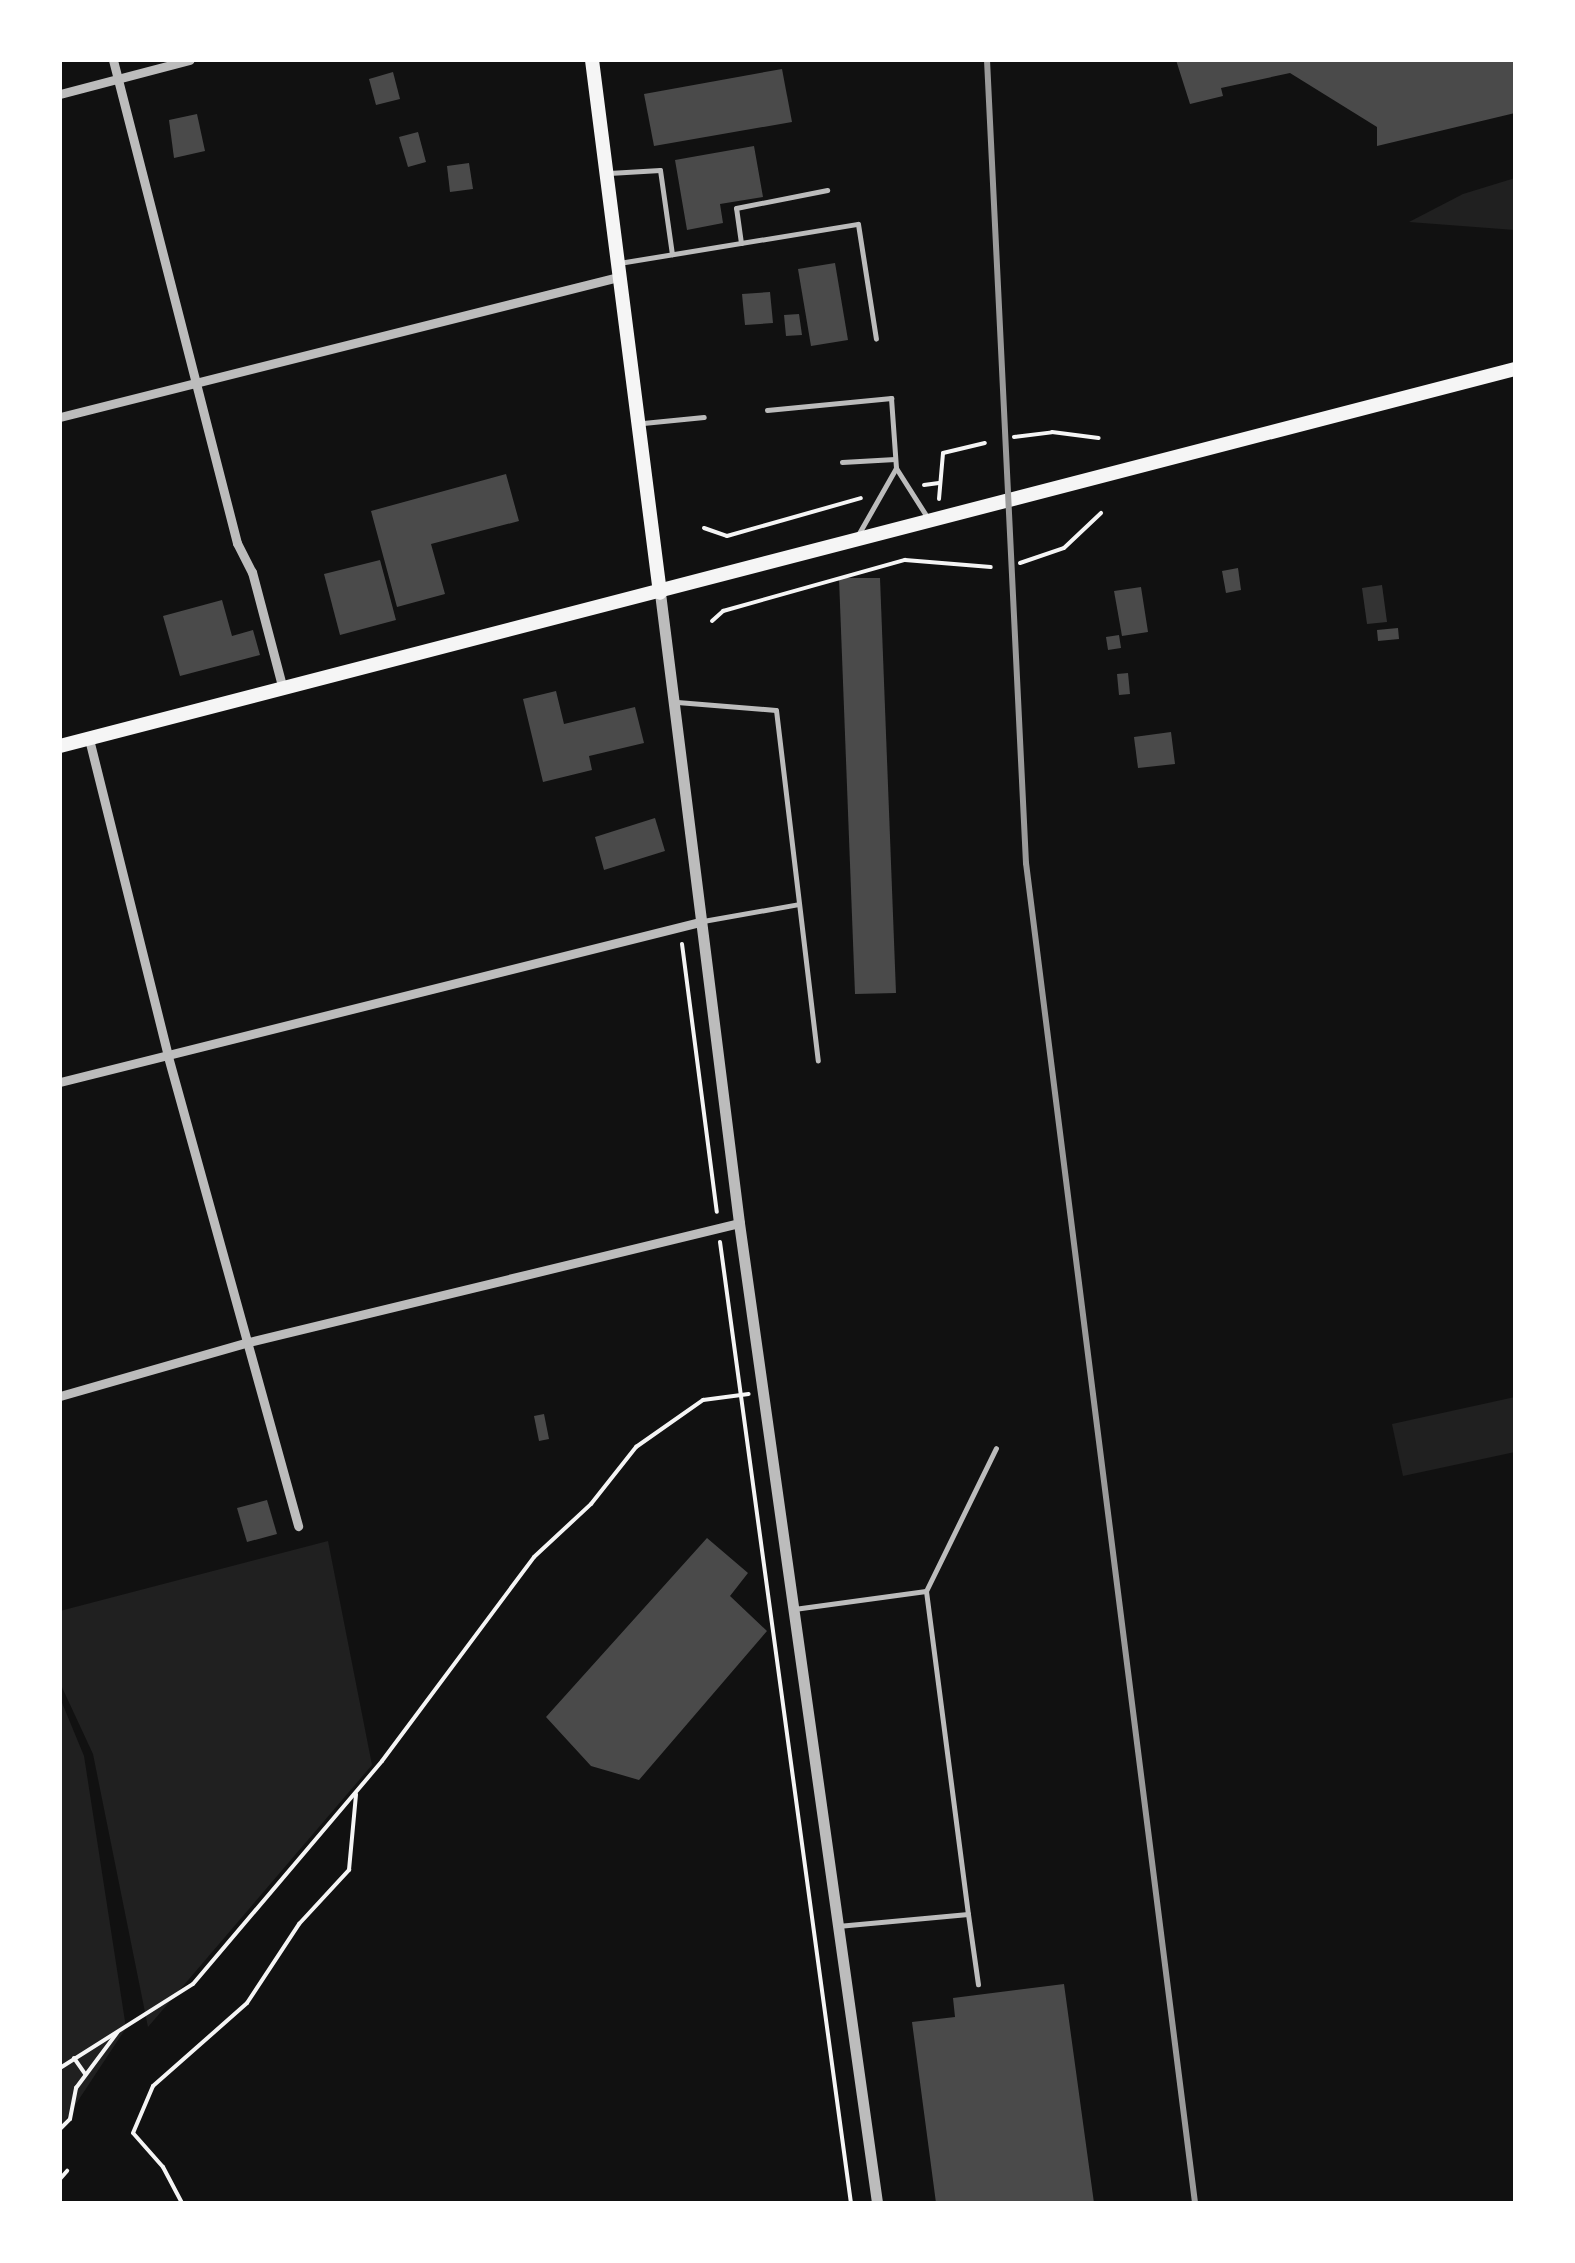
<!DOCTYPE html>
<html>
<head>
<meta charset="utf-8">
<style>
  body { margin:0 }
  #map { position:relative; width:1575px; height:2263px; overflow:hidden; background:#111; font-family:"DejaVu Sans",sans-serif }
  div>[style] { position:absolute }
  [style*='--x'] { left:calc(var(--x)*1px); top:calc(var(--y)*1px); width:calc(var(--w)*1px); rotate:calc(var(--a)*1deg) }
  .green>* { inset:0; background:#202020 }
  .water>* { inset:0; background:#333 }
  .building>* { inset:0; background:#4a4a4a }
  .path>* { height:4px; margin:-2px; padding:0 2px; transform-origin:2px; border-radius:2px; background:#f5f5f5 }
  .service>* { height:5px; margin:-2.5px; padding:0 2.5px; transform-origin:2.5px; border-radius:2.5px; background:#bcbcbc }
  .minor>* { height:9px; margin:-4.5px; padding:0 4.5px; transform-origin:4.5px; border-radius:4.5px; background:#bcbcbc }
  .tertiary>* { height:11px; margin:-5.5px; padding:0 5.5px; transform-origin:5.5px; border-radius:5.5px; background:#bcbcbc }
  .secondary>* { height:14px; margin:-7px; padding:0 7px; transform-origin:7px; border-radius:7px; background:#f5f5f5 }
  .rail>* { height:6px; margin:-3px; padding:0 3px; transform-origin:3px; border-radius:3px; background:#9a9a9a }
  span { translate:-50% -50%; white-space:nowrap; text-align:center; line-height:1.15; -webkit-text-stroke:9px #fff; paint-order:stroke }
  .frame { position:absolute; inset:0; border:62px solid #fff; pointer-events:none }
</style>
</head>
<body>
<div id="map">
  <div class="green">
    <i style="clip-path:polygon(1515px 178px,1515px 230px,1409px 222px,1463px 194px)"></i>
    <i style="clip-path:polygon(1515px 1397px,1515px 1452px,1403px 1476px,1392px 1424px)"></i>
    <i style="clip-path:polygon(328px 1541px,372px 1765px,148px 2027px,93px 1754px,60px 1683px,60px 1611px)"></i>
    <i style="clip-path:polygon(60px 1698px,84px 1756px,126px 2028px,60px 2128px)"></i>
  </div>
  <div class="water">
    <i style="clip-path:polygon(1382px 585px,1387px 622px,1367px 624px,1362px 588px)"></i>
  </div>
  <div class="building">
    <i style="clip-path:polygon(1176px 60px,1515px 60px,1515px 113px,1377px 146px,1377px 127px,1290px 73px,1221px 88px,1223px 96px,1190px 104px)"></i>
    <i style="clip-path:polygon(782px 69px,792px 122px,654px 146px,644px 94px)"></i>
    <i style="clip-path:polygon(393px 72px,400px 99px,376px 105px,369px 79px)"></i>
    <i style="clip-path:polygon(197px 114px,205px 151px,174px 158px,169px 120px)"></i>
    <i style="clip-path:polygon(418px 132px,426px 162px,408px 167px,399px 137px)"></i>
    <i style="clip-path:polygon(754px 146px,763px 197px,720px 204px,723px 223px,687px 230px,675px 160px)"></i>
    <i style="clip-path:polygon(469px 163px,473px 189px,450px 192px,447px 166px)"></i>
    <i style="clip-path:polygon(835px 263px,848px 340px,811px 346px,798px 269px)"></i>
    <i style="clip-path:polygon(770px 292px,773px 323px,745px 325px,742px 294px)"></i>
    <i style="clip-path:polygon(799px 314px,802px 335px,786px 336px,784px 315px)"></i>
    <i style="clip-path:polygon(506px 474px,519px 521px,431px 544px,445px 594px,397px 607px,371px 511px)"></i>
    <i style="clip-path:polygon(380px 560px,396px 620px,340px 635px,324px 574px)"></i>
    <i style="clip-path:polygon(1238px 568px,1241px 590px,1226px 593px,1222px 571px)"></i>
    <i style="clip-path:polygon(839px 578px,880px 578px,896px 993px,855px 994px)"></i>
    <i style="clip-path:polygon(1141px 587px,1148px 632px,1122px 636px,1114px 591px)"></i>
    <i style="clip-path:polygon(222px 600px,232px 636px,253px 630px,260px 655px,180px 676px,163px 616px)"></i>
    <i style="clip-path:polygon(1398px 628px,1399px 639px,1378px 641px,1377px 630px)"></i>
    <i style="clip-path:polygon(1119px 635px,1121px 648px,1108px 650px,1106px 637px)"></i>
    <i style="clip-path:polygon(1128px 673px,1130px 694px,1119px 695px,1117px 674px)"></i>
    <i style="clip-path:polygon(556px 691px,564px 724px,635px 707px,644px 743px,589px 756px,592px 770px,543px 782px,523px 699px)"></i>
    <i style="clip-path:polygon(1171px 732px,1175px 764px,1138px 768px,1134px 737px)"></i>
    <i style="clip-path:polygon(655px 818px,665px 851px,604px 870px,595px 837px)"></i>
    <i style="clip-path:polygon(544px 1414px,549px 1439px,539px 1441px,534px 1416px)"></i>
    <i style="clip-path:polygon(267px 1500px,277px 1534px,247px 1542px,237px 1508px)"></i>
    <i style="clip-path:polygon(707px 1538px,748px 1573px,730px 1596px,767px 1631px,639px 1780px,591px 1766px,546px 1717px)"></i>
    <i style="clip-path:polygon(1064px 1984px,1094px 2203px,936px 2203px,912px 2022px,955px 2017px,953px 1998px)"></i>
  </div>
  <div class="path">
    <i style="--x:1014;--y:437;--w:38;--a:-7"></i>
    <i style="--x:1052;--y:432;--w:47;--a:7.3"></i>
    <i style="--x:924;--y:485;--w:15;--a:-8"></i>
    <i style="--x:939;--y:499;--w:46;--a:-85"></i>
    <i style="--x:943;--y:453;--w:43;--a:-13.4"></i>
    <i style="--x:704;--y:528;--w:24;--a:19"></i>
    <i style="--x:727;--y:536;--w:139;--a:-15.8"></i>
    <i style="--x:1020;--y:563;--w:46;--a:-18.8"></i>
    <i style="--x:1064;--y:548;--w:51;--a:-43.4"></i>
    <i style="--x:712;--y:621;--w:15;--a:-42"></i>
    <i style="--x:723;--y:611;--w:189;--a:-15.7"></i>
    <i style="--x:905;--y:560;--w:86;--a:4.7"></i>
    <i style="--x:682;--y:944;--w:270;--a:82.6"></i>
    <i style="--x:720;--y:1242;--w:970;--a:82.24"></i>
    <i style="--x:74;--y:2058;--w:19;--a:55"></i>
    <i style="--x:60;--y:2068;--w:157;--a:-32.3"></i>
    <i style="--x:193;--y:1984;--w:292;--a:-49.7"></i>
    <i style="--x:382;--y:1761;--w:254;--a:-53.3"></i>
    <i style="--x:534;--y:1557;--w:78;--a:-42.9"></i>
    <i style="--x:591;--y:1504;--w:73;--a:-51.7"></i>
    <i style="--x:636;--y:1447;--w:82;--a:-35"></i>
    <i style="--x:703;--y:1400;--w:46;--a:-7.4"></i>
    <i style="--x:60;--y:2129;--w:14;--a:-45"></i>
    <i style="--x:70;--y:2119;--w:32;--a:-79"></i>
    <i style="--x:76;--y:2088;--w:69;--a:-53.3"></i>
    <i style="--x:60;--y:2179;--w:11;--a:-49"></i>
    <i style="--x:182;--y:2203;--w:41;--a:-117.8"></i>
    <i style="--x:163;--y:2167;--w:45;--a:-131.4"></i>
    <i style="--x:133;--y:2133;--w:51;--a:-66.9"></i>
    <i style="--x:153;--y:2086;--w:125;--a:-41.4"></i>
    <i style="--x:247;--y:2003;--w:95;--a:-56.6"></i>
    <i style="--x:299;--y:1924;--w:74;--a:-47.2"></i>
    <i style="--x:349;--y:1870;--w:76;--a:-84.7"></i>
  </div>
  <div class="service">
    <i style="--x:609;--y:173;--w:51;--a:-3.4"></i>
    <i style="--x:660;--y:170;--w:85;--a:81.9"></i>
    <i style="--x:741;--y:243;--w:35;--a:-98"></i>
    <i style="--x:736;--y:208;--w:93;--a:-11.2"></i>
    <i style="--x:619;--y:263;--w:242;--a:-9.3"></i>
    <i style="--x:858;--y:224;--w:116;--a:81.1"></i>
    <i style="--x:767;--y:410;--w:125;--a:-5.5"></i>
    <i style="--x:891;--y:398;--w:70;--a:85.9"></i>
    <i style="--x:896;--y:468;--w:77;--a:119.6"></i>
    <i style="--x:643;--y:423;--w:61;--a:-5.6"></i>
    <i style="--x:842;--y:462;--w:53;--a:-3.2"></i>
    <i style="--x:896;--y:468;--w:62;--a:57.6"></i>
    <i style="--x:677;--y:702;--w:99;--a:4.6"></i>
    <i style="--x:776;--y:710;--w:353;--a:83.2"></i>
    <i style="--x:703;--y:921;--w:97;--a:-10"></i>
    <i style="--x:926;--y:1591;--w:159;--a:-63.9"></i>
    <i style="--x:794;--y:1609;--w:133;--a:-7.8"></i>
    <i style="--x:926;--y:1591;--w:326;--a:82.6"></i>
    <i style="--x:968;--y:1914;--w:131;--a:174.7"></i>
    <i style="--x:968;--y:1914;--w:71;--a:81.9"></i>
  </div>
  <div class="minor">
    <i style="--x:113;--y:60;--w:499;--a:75.6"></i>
    <i style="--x:237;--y:543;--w:33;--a:63"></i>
    <i style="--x:252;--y:572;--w:121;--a:75.2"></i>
    <i style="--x:60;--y:94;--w:134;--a:-14.7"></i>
    <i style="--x:60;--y:417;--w:575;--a:-14.08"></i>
    <i style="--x:89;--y:739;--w:324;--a:76"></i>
    <i style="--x:167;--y:1053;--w:491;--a:74.5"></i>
    <i style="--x:60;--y:1082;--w:660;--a:-14.04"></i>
    <i style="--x:60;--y:1396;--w:192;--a:-16"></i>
    <i style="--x:245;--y:1343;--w:508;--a:-13.65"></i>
  </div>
  <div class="tertiary">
    <i style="--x:660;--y:593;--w:635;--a:82.85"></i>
    <i style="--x:739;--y:1223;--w:990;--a:81.98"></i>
  </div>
  <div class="secondary">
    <i style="--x:592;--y:60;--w:537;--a:82.73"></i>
    <i style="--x:60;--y:746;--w:1503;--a:-14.53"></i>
  </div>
  <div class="rail">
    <i style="--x:987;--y:60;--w:804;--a:87.22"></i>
    <i style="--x:1026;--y:863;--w:1351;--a:82.81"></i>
  </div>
  <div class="frame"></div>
</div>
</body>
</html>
